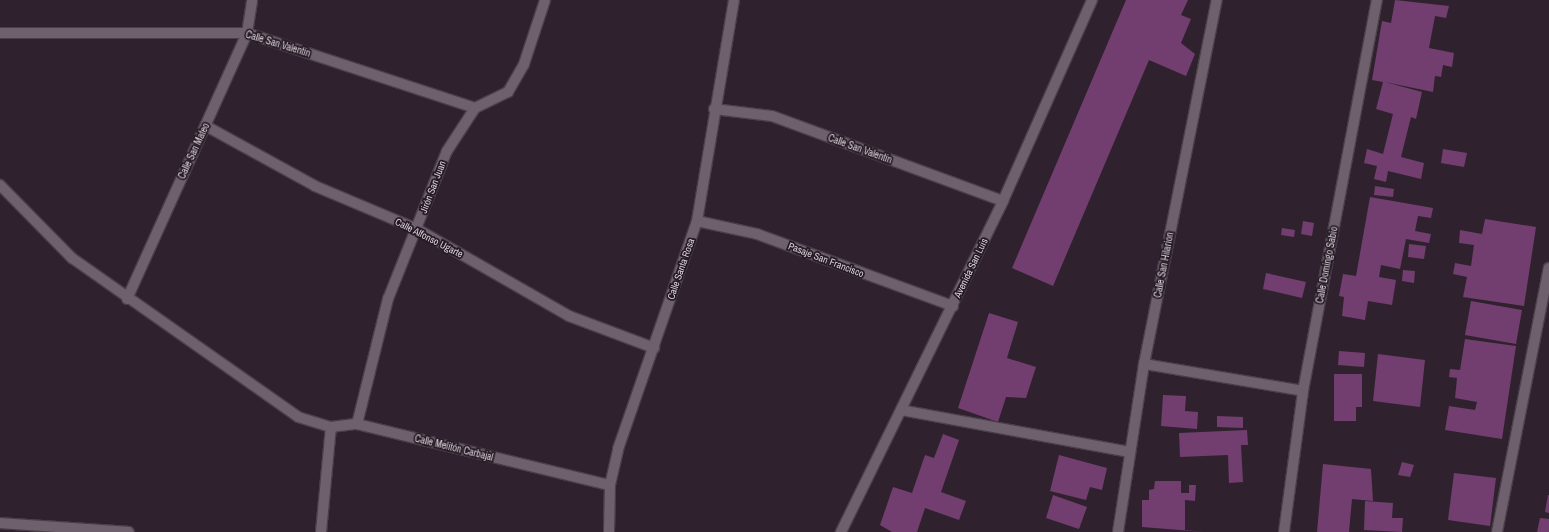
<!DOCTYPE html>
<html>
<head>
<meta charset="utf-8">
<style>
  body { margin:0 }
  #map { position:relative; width:1549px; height:532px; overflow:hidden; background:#2f222e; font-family:"Archivo Narrow",sans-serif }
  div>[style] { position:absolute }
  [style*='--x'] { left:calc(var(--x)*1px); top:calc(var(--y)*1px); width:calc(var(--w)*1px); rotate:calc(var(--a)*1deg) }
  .building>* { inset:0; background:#713e6f }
  .roads { filter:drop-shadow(1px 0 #4a3f49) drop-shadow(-1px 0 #4a3f49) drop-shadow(0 1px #4a3f49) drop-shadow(0 -1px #4a3f49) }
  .minor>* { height:10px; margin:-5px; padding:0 5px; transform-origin:5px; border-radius:5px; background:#6f606e }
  span { translate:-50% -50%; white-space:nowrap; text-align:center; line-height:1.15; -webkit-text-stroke:3.5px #251924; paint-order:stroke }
  .street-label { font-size:10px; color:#dad2da }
</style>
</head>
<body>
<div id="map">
  <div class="building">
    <i style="clip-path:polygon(1126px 0,1188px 0,1181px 15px,1191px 19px,1181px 43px,1195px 54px,1186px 76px,1149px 60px,1053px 286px,1012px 268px)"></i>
    <i style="clip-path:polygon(1395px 0,1449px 6px,1446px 18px,1435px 16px,1429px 48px,1454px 53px,1452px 67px,1443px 65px,1441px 77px,1435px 76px,1433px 92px,1385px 82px,1422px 92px,1416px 119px,1411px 117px,1401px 157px,1424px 163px,1421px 179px,1388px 171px,1386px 182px,1374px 179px,1377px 166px,1364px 163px,1367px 149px,1383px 154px,1393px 114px,1376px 109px,1383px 82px,1372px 80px,1382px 21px,1391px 23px)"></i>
    <i style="clip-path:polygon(1443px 149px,1467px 153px,1464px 167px,1441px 163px)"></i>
    <i style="clip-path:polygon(1375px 186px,1394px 189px,1393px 197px,1374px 195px)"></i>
    <i style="clip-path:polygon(1370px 197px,1433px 208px,1431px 218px,1418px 216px,1415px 231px,1431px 234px,1429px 243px,1406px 239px,1400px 269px,1381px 265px,1379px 277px,1396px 280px,1392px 305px,1368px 301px,1365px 320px,1342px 316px,1344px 297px,1339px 296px,1343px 274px,1356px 276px)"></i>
    <i style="clip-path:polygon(1485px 219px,1536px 227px,1524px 306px,1463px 297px,1467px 277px,1453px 274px,1455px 263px,1471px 266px,1474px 245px,1459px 243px,1460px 230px,1482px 234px)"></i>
    <i style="clip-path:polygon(1303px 221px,1314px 223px,1312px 236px,1301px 234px)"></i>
    <i style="clip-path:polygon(1282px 228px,1295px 230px,1294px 237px,1281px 235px)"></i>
    <i style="clip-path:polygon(1409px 244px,1426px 246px,1424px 259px,1408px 257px)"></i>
    <i style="clip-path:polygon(1403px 270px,1415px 271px,1414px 283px,1402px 281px)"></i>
    <i style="clip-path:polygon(1266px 273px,1306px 282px,1302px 298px,1263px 289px)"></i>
    <i style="clip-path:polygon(1471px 301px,1522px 310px,1516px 344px,1465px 335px)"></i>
    <i style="clip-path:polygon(989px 313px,1018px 322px,1007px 358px,1036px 367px,1026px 398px,1006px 397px,998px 422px,958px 408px)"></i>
    <i style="clip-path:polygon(1465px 339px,1516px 346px,1502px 439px,1445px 430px,1449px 406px,1475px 410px,1477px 402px,1455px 398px,1457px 378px,1449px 377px,1450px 369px,1460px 370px)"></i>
    <i style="clip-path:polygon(1339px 351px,1365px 353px,1364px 367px,1338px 365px)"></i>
    <i style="clip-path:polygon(1378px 354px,1425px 360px,1420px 407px,1373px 401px)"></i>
    <i style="clip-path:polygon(1334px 374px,1362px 374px,1362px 407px,1356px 407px,1356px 421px,1334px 421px)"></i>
    <i style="clip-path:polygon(1163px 395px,1186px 396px,1185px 411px,1198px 412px,1197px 429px,1161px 426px)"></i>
    <i style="clip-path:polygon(1217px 416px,1243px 417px,1243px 428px,1217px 427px)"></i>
    <i style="clip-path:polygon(1247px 430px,1248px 445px,1241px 445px,1243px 482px,1229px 483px,1228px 455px,1180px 457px,1179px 433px)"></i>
    <i style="clip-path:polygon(943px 434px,959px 440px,941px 492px,966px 501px,959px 520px,925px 508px,917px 532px,892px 532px,880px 525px,893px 487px,912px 493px,925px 455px,934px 458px)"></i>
    <i style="clip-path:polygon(1059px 455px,1107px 468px,1102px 490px,1090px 487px,1086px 500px,1050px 491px)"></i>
    <i style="clip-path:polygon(1402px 462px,1414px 465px,1410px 477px,1398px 475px)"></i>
    <i style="clip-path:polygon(1323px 464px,1371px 469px,1373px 501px,1352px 499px,1349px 532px,1317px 532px)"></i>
    <i style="clip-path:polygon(1454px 473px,1496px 478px,1490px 526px,1448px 520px)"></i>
    <i style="clip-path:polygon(1155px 481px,1181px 481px,1181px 493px,1189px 493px,1189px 485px,1196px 485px,1195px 501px,1185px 500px,1185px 530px,1205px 532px,1142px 527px,1142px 500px,1149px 500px,1149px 490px,1154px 489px)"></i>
    <i style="clip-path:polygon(1053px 495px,1087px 507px,1079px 529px,1046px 518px)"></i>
    <i style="clip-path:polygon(1548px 495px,1549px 495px,1549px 513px,1545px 512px)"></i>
    <i style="clip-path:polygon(1365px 501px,1393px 503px,1392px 518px,1403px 518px,1402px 532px,1364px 530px)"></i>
    <i style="clip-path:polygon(1540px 518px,1549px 519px,1549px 532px,1537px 532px)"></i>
  </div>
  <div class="roads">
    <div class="minor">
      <i style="--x:0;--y:33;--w:247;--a:0"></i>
      <i style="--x:247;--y:33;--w:240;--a:18.2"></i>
      <i style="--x:714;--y:109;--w:58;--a:6.9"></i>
      <i style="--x:772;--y:116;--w:246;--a:20.2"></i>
      <i style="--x:206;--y:126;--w:124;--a:28.8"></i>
      <i style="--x:315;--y:186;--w:111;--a:22.9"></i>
      <i style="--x:417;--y:229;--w:175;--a:29.8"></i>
      <i style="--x:569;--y:316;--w:91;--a:20.6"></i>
      <i style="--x:0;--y:185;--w:103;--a:45.4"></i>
      <i style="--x:72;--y:258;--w:276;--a:35.1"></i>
      <i style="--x:298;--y:417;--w:34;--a:17"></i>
      <i style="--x:331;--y:427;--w:26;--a:-7"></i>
      <i style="--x:357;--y:424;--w:260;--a:13.6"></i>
      <i style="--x:697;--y:221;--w:61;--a:12.2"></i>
      <i style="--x:757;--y:234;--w:209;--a:20.2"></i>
      <i style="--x:127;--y:299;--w:292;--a:-65.7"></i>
      <i style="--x:247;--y:33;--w:33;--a:-81"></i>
      <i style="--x:1144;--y:364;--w:161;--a:9.6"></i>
      <i style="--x:901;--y:410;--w:233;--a:10.4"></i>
      <i style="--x:357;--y:424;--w:129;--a:-76.1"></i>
      <i style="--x:388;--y:299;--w:159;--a:-68.3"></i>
      <i style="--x:447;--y:151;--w:51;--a:-56.9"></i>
      <i style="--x:475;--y:108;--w:37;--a:-26"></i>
      <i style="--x:508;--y:92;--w:32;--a:-60"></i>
      <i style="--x:524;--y:64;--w:67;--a:-71.8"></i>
      <i style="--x:0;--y:523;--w:129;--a:4"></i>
      <i style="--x:321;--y:532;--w:105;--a:-84.6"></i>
      <i style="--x:609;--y:532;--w:47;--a:-88.8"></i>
      <i style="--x:610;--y:485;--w:37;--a:-77"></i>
      <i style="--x:618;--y:449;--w:241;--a:-70.9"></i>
      <i style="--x:697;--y:221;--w:224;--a:-80.5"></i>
      <i style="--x:841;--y:532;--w:369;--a:-63.9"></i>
      <i style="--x:1003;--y:201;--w:220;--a:-66.1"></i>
      <i style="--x:1118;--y:532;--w:170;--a:-81.2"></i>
      <i style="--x:1144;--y:364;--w:371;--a:-78.7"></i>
      <i style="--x:1284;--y:532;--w:142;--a:-82.3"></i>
      <i style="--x:1303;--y:391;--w:398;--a:-79.3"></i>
      <i style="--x:1497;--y:532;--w:269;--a:-78.9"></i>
    </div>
  </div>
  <div class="street-label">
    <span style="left:278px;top:44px;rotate:17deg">Calle San Valentín</span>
    <span style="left:860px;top:149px;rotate:20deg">Calle San Valentín</span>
    <span style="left:194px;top:151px;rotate:-65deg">Calle San Mateo</span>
    <span style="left:433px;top:187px;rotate:-69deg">Jirón San Juan</span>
    <span style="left:429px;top:238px;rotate:27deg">Calle Alfonso Ugarte</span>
    <span style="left:826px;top:260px;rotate:21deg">Pasaje San Francisco</span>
    <span style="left:1164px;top:265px;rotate:-79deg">Calle San Hilarion</span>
    <span style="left:1327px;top:265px;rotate:-79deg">Calle Domingo Sabio</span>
    <span style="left:971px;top:268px;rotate:-64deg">Avenida San Luis</span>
    <span style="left:681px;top:269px;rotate:-71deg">Calle Santa Rosa</span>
    <span style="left:454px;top:448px;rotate:14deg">Calle Melitón Carbajal</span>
  </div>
</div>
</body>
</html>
